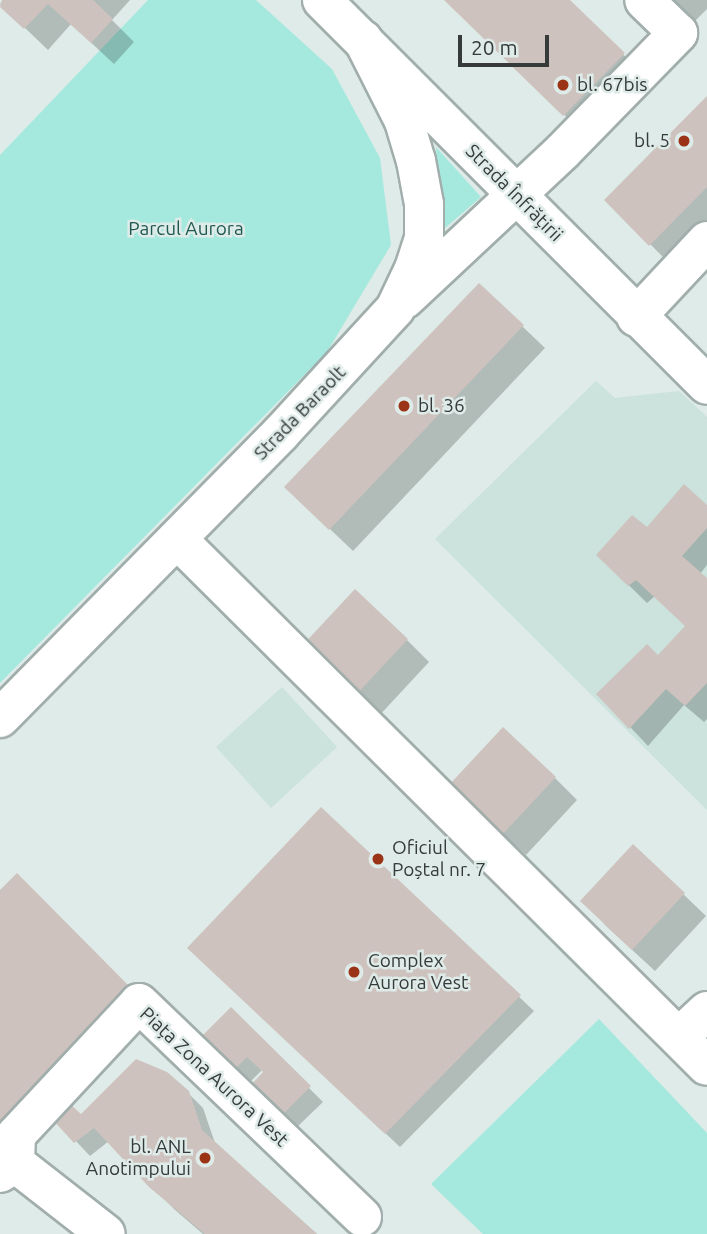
<!DOCTYPE html>
<html>
<head>
<meta charset="utf-8">
<style>
  body { margin:0 }
  #map { position:relative; width:707px; height:1234px; overflow:hidden; background:#deebe8; font-family:Ubuntu,sans-serif }
  div>[style] { position:absolute }
  [style*='--x'] { left:calc(var(--x)*1px); top:calc(var(--y)*1px); width:calc(var(--w)*1px); rotate:calc(var(--a)*1deg) }
  .built>* { inset:0; background:#cbe2dd }
  .green>* { inset:0; background:#a5e9de }
  .shadow>* { inset:0; background:#0003 }
  .building>* { inset:0; background:#cec2be }
  .roads { filter:drop-shadow(2px 0 #a1aeac) drop-shadow(-2px 0 #a1aeac) drop-shadow(0 2px #a1aeac) drop-shadow(0 -2px #a1aeac) }
  .minor>* { height:38px; margin:-19px; padding:0 19px; transform-origin:19px; border-radius:19px; background:#fff }
  .dots>* { width:19px; height:19px; translate:-50% -50%; box-sizing:border-box; border:4px solid #deebe8; border-radius:50% }
  span { translate:-50% -50%; white-space:nowrap; text-align:center; line-height:1.15; -webkit-text-stroke:5px #deebe8; paint-order:stroke }
  .poi-label { font-size:19px; color:#363b3a }
  .left { translate:0 -50%; text-align:left }
  .right { translate:-100% -50%; text-align:right }
  .street-label { font-size:19px; color:#363b3a }
  .park-label { font-size:19px; color:#1f5951 }
  .scale { position:absolute; left:458px; top:35px; width:91px; height:32px; box-sizing:border-box; border:4px solid #363b3a; border-top:0; padding-left:9px; font-size:21px; line-height:24px; white-space:nowrap; color:#363b3a; -webkit-text-stroke:5px #deebe8; paint-order:stroke }
</style>
</head>
<body>
<div id="map">
  <div class="built">
    <i style="clip-path:polygon(596px 381px,615px 398px,679px 391px,707px 417px,707px 810px,435px 539px)"></i>
    <i style="clip-path:polygon(282px 687px,337px 747px,271px 808px,216px 747px)"></i>
  </div>
  <div class="green">
    <i style="clip-path:polygon(148px 0,256px 0,332px 69px,380px 158px,391px 245px,327px 352px,0 683px,0 155px)"></i>
    <i style="clip-path:polygon(436px 147px,481px 197px,430px 241px,440px 196px)"></i>
    <i style="clip-path:polygon(599px 1019px,707px 1133px,707px 1234px,483px 1234px,431px 1184px)"></i>
  </div>
  <div class="shadow">
    <i style="clip-path:polygon(4px 0,130px 0,112px 20px,134px 42px,114px 64px,71px 24px,48px 50px,0 4px)"></i>
    <i style="clip-path:polygon(446px 0,568px 0,646px 77px,587px 137px)"></i>
    <i style="clip-path:polygon(667px 0,707px 0,707px 9px,692px 24px)"></i>
    <i style="clip-path:polygon(707px 98px,707px 232px,672px 266px,606px 200px)"></i>
    <i style="clip-path:polygon(479px 285px,545px 348px,353px 551px,309px 509px)"></i>
    <i style="clip-path:polygon(707px 507px,707px 565px,700px 574px,707px 580px,707px 719px,704px 722px,684px 705px,648px 746px,599px 694px,658px 657px,687px 627px,655px 596px,647px 603px,598px 555px,647px 529px)"></i>
    <i style="clip-path:polygon(407px 640px,429px 662px,377px 718px,325px 669px)"></i>
    <i style="clip-path:polygon(555px 778px,577px 800px,526px 855px,474px 807px)"></i>
    <i style="clip-path:polygon(322px 810px,534px 1011px,400px 1147px,203px 962px)"></i>
    <i style="clip-path:polygon(633px 846px,706px 916px,655px 971px,604px 924px)"></i>
    <i style="clip-path:polygon(231px 1010px,323px 1102px,296px 1128px,253px 1085px,266px 1072px,263px 1069px,248px 1084px,203px 1038px)"></i>
    <i style="clip-path:polygon(188px 1093px,203px 1108px,215px 1143px,317px 1234px,203px 1234px,174px 1209px,109px 1141px,90px 1156px,55px 1119px,82px 1116px)"></i>
  </div>
  <div class="building">
    <i style="clip-path:polygon(2px 0,93px 0,113px 19px,91px 43px,48px 4px,24px 29px,0 7px)"></i>
    <i style="clip-path:polygon(444px 0,570px 0,625px 53px,563px 116px)"></i>
    <i style="clip-path:polygon(707px 96px,707px 187px,649px 246px,604px 200px)"></i>
    <i style="clip-path:polygon(479px 283px,524px 325px,329px 530px,284px 487px)"></i>
    <i style="clip-path:polygon(684px 484px,707px 505px,707px 528px,682px 556px,707px 578px,707px 683px,685px 706px,666px 689px,629px 729px,596px 694px,647px 644px,658px 655px,685px 626px,636px 580px,628px 586px,596px 555px,632px 515px,647px 527px)"></i>
    <i style="clip-path:polygon(355px 589px,408px 639px,354px 697px,301px 647px)"></i>
    <i style="clip-path:polygon(503px 727px,556px 777px,502px 835px,449px 785px)"></i>
    <i style="clip-path:polygon(321px 807px,521px 995px,385px 1134px,187px 948px)"></i>
    <i style="clip-path:polygon(633px 844px,685px 893px,632px 950px,580px 901px)"></i>
    <i style="clip-path:polygon(17px 873px,130px 987px,0 1125px,0 890px)"></i>
    <i style="clip-path:polygon(231px 1007px,311px 1086px,281px 1116px,251px 1085px,263px 1072px,247px 1057px,233px 1071px,200px 1038px)"></i>
    <i style="clip-path:polygon(136px 1059px,167px 1072px,189px 1091px,202px 1130px,317px 1234px,205px 1234px,149px 1187px,94px 1128px,74px 1143px,52px 1119px,68px 1102px,81px 1114px)"></i>
  </div>
  <div class="roads">
    <div class="minor">
      <i style="--x:322;--y:0;--w:544;--a:45"></i>
      <i style="--x:405;--y:299;--w:216;--a:-43.1"></i>
      <i style="--x:563;--y:151;--w:165;--a:-45.7"></i>
      <i style="--x:678;--y:33;--w:47;--a:-135.9"></i>
      <i style="--x:636;--y:317;--w:104;--a:-46.9"></i>
      <i style="--x:177;--y:539;--w:747;--a:44.84"></i>
      <i style="--x:0;--y:718;--w:399;--a:-45.4"></i>
      <i style="--x:280;--y:434;--w:170;--a:-47.4"></i>
      <i style="--x:395;--y:309;--w:44;--a:-64.6"></i>
      <i style="--x:414;--y:269;--w:33;--a:-72"></i>
      <i style="--x:424;--y:238;--w:34;--a:-90"></i>
      <i style="--x:424;--y:204;--w:44;--a:-100.5"></i>
      <i style="--x:416;--y:161;--w:42;--a:-106.7"></i>
      <i style="--x:404;--y:121;--w:91;--a:-116.8"></i>
      <i style="--x:679;--y:1037;--w:38;--a:-43"></i>
      <i style="--x:15;--y:1163;--w:115;--a:38"></i>
      <i style="--x:0;--y:1173;--w:18;--a:-34"></i>
      <i style="--x:15;--y:1163;--w:28;--a:-88"></i>
      <i style="--x:16;--y:1135;--w:180;--a:-47"></i>
      <i style="--x:139;--y:1003;--w:309;--a:43.8"></i>
    </div>
  </div>
  <div class="dots">
    <i style="left:563px;top:85px;background:#9b3317"></i>
    <i style="left:684px;top:141px;background:#9b3317"></i>
    <i style="left:404px;top:406px;background:#9b3317"></i>
    <i style="left:378px;top:859px;background:#9b3317"></i>
    <i style="left:354px;top:972px;background:#9b3317"></i>
    <i style="left:205px;top:1158px;background:#9b3317"></i>
  </div>
  <div class="poi-label">
    <span class="left" style="left:577px;top:85px">bl. 67bis</span>
    <span class="right" style="left:670px;top:141px">bl. 5</span>
    <span class="left" style="left:418px;top:406px">bl. 36</span>
    <span class="left" style="left:392px;top:859px">Oficiul<br>Poștal nr. 7</span>
    <span class="left" style="left:368px;top:972px">Complex<br>Aurora Vest</span>
    <span class="right" style="left:191px;top:1158px">bl. ANL<br>Anotimpului</span>
  </div>
  <div class="street-label">
    <span style="left:514px;top:193px;rotate:45deg">Strada Înfrățirii</span>
    <span style="left:300px;top:413px;rotate:-46deg">Strada Baraolt</span>
    <span style="left:214px;top:1077px;rotate:43deg">Piața Zona Aurora Vest</span>
  </div>
  <div class="park-label">
    <span style="left:186px;top:229px">Parcul Aurora</span>
  </div>
  <div class="scale">20 m</div>
</div>
</body>
</html>
